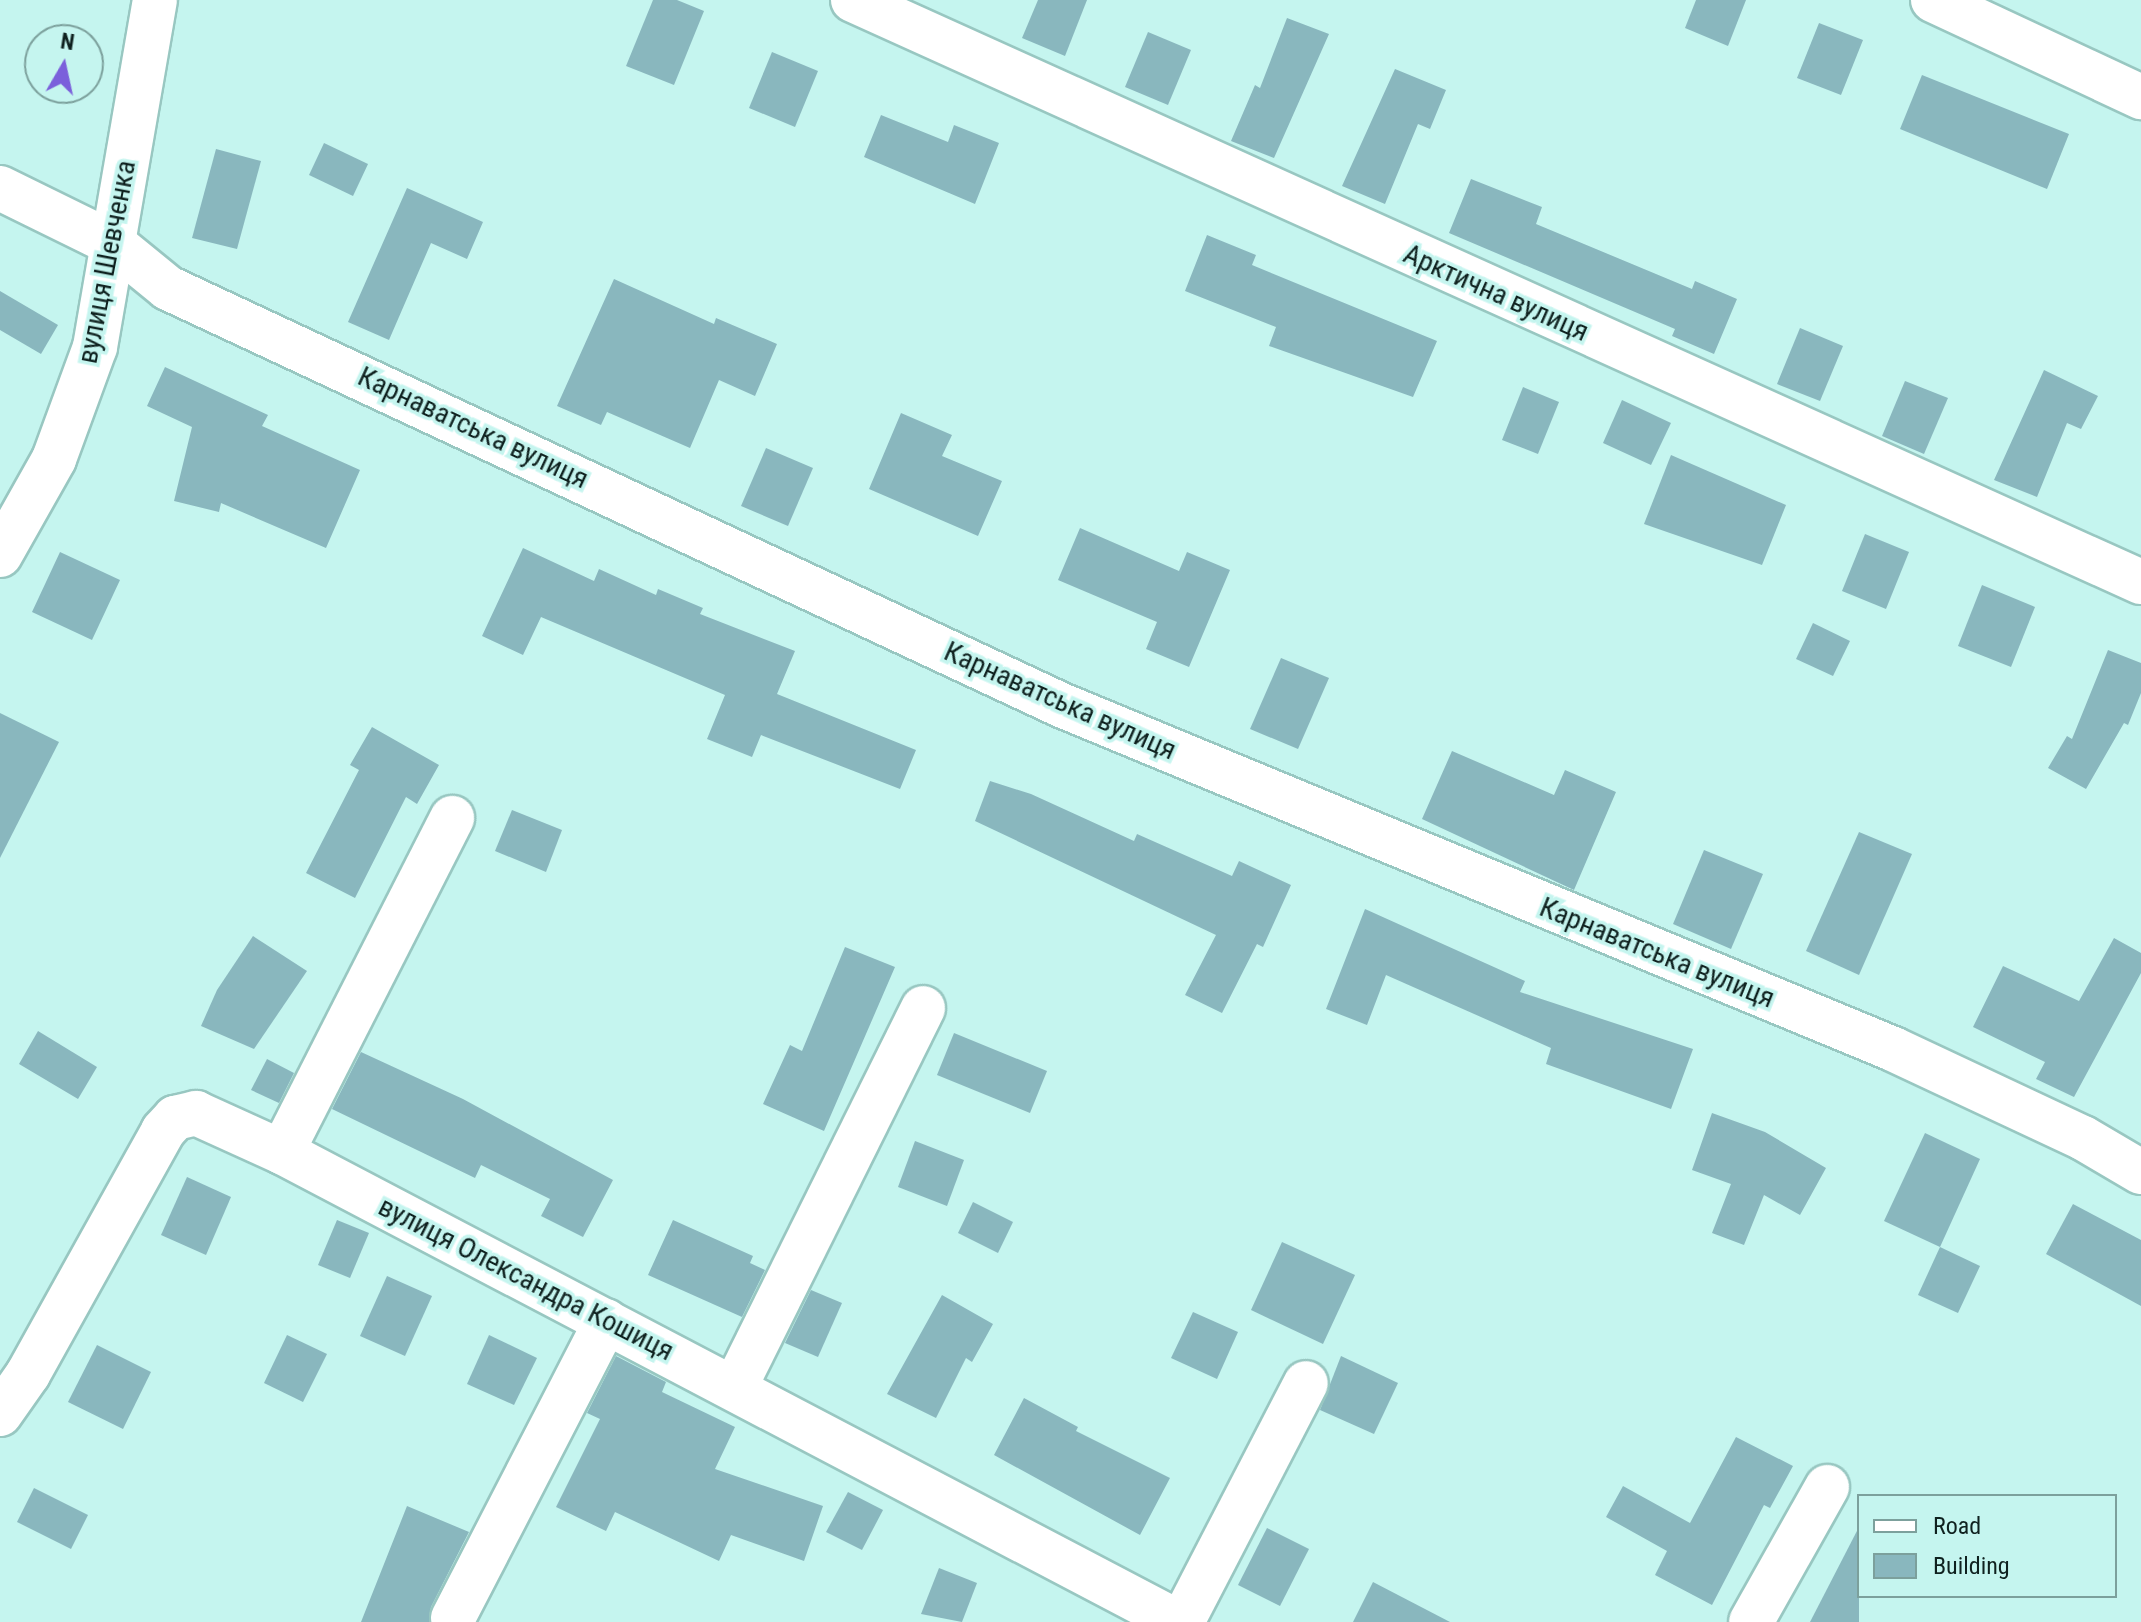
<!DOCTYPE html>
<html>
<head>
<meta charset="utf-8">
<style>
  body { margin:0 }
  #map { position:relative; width:2141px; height:1622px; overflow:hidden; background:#c5f5ef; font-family:"Roboto Condensed",sans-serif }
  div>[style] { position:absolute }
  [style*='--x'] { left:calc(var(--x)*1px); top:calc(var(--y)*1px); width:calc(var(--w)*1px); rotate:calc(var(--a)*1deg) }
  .building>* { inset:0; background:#89b7be }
  .roads { filter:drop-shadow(2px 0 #98c7c1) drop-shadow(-2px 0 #98c7c1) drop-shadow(0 2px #98c7c1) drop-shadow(0 -2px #98c7c1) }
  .minor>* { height:44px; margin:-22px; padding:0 22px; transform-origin:22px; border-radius:22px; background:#fff }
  span { translate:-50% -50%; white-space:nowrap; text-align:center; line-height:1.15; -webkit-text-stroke:7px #c5f5ef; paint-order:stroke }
  .street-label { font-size:28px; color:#0f211f }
  .legend { position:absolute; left:1857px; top:1494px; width:260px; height:104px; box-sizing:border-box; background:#c5f5ef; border:2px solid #7ca09c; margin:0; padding:10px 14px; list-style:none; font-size:24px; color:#0f211f }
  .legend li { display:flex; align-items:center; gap:16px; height:40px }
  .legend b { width:40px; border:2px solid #7ca09c }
  .north { position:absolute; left:24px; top:24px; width:80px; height:80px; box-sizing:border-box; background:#c5f5ef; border:2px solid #7ca09c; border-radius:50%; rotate:9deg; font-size:22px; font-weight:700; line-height:32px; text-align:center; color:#0f211f }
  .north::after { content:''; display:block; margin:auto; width:28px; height:36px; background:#7b60db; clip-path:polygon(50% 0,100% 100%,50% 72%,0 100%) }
</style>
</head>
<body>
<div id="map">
  <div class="building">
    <i style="clip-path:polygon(653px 0,677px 0,704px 11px,674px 85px,626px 66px)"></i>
    <i style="clip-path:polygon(1038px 0,1087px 0,1065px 56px,1022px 38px)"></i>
    <i style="clip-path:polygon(1696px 0,1746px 0,1728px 46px,1685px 28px)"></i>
    <i style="clip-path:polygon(1287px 18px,1329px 34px,1274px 158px,1231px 141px,1255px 85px,1260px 88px)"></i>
    <i style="clip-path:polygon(1819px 23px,1863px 40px,1841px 95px,1797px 78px)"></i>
    <i style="clip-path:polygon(1148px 32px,1191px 50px,1168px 105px,1125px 87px)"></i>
    <i style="clip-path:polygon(772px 52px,818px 71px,795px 127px,749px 108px)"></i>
    <i style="clip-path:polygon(1395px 69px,1446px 90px,1430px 129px,1418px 124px,1385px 204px,1342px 186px)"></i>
    <i style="clip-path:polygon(1922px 75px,2069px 134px,2047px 189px,1900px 129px)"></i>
    <i style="clip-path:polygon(881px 115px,948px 142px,954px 125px,999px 143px,975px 204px,864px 157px)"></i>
    <i style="clip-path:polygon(324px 143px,368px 164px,353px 196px,309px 175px)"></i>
    <i style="clip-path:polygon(216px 149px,261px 161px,237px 249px,192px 238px)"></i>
    <i style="clip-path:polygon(1471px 179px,1542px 207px,1536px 224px,1692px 289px,1695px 281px,1737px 299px,1714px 354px,1672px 336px,1675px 329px,1449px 233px)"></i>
    <i style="clip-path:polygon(407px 188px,483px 222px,467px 259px,431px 243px,389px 340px,348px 322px)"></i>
    <i style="clip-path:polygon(1207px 235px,1256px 255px,1252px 265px,1437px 341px,1413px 397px,1269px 346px,1276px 327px,1185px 291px)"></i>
    <i style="clip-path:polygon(614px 279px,714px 324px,716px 318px,777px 344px,755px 396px,719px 380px,690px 448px,607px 412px,601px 425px,557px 406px)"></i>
    <i style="clip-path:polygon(0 291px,58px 325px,41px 354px,0 330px)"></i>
    <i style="clip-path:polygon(1800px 328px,1843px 346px,1820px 401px,1777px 384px)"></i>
    <i style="clip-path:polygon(165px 367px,268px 415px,262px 426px,360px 470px,326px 548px,221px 503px,219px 512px,174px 501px,192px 427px,147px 406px)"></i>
    <i style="clip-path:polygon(2044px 370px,2098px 396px,2081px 429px,2067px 423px,2037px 497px,1994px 480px)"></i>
    <i style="clip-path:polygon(1905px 381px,1948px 398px,1924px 454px,1882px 436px)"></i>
    <i style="clip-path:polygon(1523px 387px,1559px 402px,1538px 454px,1502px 440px)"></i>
    <i style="clip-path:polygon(1622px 400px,1671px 423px,1651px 465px,1603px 443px)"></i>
    <i style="clip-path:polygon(901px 413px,952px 435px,942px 456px,1002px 481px,978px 536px,869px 489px)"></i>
    <i style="clip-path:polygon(766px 448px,813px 468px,788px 526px,741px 506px)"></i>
    <i style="clip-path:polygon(1671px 455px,1786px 505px,1762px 565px,1644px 524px)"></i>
    <i style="clip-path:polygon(1080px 528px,1179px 571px,1187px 552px,1230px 570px,1189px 667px,1146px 649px,1157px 622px,1058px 580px)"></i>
    <i style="clip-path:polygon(1865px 534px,1909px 552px,1886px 609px,1842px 591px)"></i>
    <i style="clip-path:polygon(523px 548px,594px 581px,599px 569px,656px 595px,658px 589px,703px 608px,700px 614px,795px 651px,777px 694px,916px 750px,900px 789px,761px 735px,752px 757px,707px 739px,725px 695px,541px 617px,523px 655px,482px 636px)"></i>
    <i style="clip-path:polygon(60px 552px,120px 580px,92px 640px,32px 612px)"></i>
    <i style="clip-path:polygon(1982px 585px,2035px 607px,2011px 667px,1958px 646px)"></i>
    <i style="clip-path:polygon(1813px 623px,1850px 641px,1833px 676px,1796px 659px)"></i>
    <i style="clip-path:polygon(2108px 650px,2141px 663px,2141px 693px,2128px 725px,2124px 723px,2086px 789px,2048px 768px,2067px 736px,2072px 739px)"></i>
    <i style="clip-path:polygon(1281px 658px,1329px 678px,1298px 749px,1250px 729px)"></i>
    <i style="clip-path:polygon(0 713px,59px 742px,0 858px)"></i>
    <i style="clip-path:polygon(372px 727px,439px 765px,417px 804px,406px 797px,355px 898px,306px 873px,359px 770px,350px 765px)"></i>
    <i style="clip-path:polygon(1452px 751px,1554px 795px,1565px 770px,1616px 792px,1574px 890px,1422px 819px)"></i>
    <i style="clip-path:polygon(990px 781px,1031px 794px,1134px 841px,1137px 834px,1232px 876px,1239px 861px,1291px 885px,1263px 947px,1257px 944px,1222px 1013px,1185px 995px,1216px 935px,975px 821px)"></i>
    <i style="clip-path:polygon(512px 810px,562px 830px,546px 872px,495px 851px)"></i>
    <i style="clip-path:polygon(1859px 832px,1912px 854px,1859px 975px,1806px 951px)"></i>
    <i style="clip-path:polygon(1704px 850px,1763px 874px,1731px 949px,1673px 924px)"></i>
    <i style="clip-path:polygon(1365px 909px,1525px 981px,1520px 992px,1693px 1049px,1671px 1109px,1546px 1064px,1551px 1048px,1386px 975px,1367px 1025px,1326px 1009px)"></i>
    <i style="clip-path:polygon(253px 936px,307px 971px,254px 1049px,201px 1026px,217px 990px)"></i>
    <i style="clip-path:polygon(2114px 938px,2141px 953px,2141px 973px,2074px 1097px,2036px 1079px,2045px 1062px,1973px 1027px,2003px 966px,2079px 1001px)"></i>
    <i style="clip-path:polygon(845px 947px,895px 967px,824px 1131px,763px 1104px,790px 1045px,802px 1051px)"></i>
    <i style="clip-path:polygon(38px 1031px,97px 1067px,78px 1099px,19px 1064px)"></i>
    <i style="clip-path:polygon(954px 1033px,1047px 1071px,1030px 1113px,937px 1075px)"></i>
    <i style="clip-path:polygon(361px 1052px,463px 1099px,613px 1180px,583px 1237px,541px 1216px,550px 1199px,481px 1165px,475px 1178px,332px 1109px)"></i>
    <i style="clip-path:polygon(267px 1059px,294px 1073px,279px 1103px,251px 1090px)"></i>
    <i style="clip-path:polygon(1712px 1113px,1765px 1132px,1826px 1168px,1800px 1215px,1764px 1195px,1744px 1245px,1712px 1233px,1731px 1184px,1692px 1170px)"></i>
    <i style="clip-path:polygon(1925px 1133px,1980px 1159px,1940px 1247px,1884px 1221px)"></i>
    <i style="clip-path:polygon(915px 1141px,964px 1160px,947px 1206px,898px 1187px)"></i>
    <i style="clip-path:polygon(187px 1177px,231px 1197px,206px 1255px,161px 1235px)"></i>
    <i style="clip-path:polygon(973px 1202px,1013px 1222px,998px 1253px,958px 1233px)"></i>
    <i style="clip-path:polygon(2073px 1204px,2141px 1240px,2141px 1306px,2046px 1254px)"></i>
    <i style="clip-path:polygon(337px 1220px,369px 1233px,350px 1278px,318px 1265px)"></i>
    <i style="clip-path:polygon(673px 1220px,753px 1256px,750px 1263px,765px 1270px,742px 1317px,648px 1275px)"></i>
    <i style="clip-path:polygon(1282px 1242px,1355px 1275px,1323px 1344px,1251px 1310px)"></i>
    <i style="clip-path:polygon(1940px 1247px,1980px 1266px,1958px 1313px,1918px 1295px)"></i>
    <i style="clip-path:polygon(387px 1276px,432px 1296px,405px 1356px,360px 1336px)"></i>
    <i style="clip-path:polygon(811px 1290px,842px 1303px,818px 1357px,785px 1343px)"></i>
    <i style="clip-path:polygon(942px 1295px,993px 1324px,972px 1362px,966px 1358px,936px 1418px,887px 1394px)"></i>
    <i style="clip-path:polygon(1193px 1312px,1238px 1332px,1217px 1379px,1171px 1358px)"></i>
    <i style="clip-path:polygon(287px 1335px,327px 1354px,303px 1402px,264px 1383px)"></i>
    <i style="clip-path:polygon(489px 1335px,537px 1358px,514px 1405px,467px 1384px)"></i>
    <i style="clip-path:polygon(97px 1345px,151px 1372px,123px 1429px,68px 1402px)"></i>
    <i style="clip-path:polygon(616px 1356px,666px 1382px,662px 1392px,735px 1427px,715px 1469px,823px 1506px,804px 1561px,731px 1535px,719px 1561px,615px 1512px,606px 1531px,556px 1507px,600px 1419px,587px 1413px)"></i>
    <i style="clip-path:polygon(1341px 1356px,1398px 1383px,1374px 1434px,1320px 1410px)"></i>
    <i style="clip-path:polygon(1024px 1398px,1078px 1427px,1076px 1431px,1170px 1478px,1140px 1535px,994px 1455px)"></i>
    <i style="clip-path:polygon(1736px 1437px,1793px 1466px,1770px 1508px,1764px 1505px,1712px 1605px,1655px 1575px,1667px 1551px,1606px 1517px,1623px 1486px,1690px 1523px)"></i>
    <i style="clip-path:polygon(34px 1488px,88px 1515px,71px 1549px,17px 1522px)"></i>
    <i style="clip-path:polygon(848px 1492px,883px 1510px,862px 1550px,826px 1532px)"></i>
    <i style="clip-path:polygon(407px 1506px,469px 1532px,431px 1607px,429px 1622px,361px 1622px)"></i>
    <i style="clip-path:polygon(1859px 1527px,1859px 1622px,1810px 1622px)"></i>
    <i style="clip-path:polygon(1267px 1528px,1309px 1549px,1280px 1606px,1238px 1585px)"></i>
    <i style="clip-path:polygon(939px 1568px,977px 1583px,962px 1622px,921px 1614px)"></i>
    <i style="clip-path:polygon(1373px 1582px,1450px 1622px,1353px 1622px)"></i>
  </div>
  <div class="roads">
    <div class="minor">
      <i style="--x:853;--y:0;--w:1413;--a:24.32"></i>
      <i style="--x:1933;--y:0;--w:230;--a:25"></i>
      <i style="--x:0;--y:188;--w:127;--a:26.2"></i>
      <i style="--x:114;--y:244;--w:70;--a:39.2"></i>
      <i style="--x:168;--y:288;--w:986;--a:25.03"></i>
      <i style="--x:1061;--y:705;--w:900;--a:22.46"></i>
      <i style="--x:1893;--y:1049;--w:210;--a:25.1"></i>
      <i style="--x:2083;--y:1138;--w:67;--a:30.4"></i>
      <i style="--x:0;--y:555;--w:110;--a:-60.6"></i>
      <i style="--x:54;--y:459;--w:119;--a:-69.9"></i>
      <i style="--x:95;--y:347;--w:352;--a:-80.2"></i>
      <i style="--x:282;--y:1152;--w:375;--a:-63"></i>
      <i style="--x:735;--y:1387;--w:423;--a:-63.6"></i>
      <i style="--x:0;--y:1414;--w:49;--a:-55"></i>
      <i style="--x:28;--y:1374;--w:278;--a:-60.9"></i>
      <i style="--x:163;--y:1131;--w:18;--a:-47"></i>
      <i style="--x:175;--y:1118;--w:22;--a:-13"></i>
      <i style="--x:196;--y:1113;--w:94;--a:24.4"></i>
      <i style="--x:282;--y:1152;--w:1012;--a:27.68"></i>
      <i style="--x:453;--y:1618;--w:334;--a:-62.7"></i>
      <i style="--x:1182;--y:1622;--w:269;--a:-62.6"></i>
      <i style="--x:1751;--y:1622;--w:155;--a:-60.6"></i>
    </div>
  </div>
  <div class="street-label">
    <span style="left:107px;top:262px;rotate:-79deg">вулиця Шевченка</span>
    <span style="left:1496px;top:293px;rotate:24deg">Арктична вулиця</span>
    <span style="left:473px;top:428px;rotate:25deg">Карнаватська вулиця</span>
    <span style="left:1060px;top:701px;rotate:24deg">Карнаватська вулиця</span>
    <span style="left:1657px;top:953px;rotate:22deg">Карнаватська вулиця</span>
    <span style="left:526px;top:1279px;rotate:27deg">вулиця Олександра Кошиця</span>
  </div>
  <ul class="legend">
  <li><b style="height:10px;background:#fff"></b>Road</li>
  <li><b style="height:22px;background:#89b7be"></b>Building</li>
  </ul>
  <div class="north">N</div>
</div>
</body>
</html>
